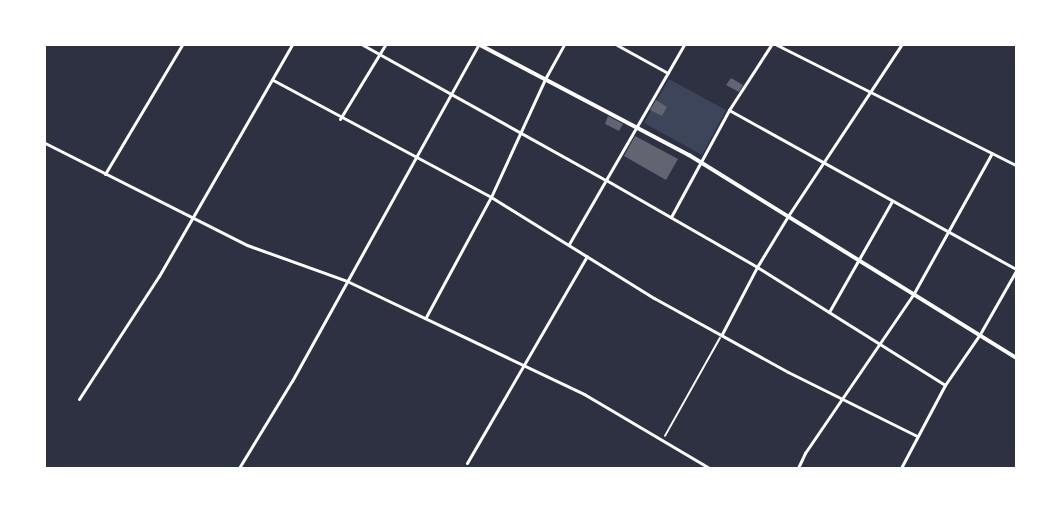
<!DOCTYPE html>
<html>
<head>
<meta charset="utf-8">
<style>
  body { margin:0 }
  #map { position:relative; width:1061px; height:513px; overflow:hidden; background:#2d3142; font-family:"Fira Sans",sans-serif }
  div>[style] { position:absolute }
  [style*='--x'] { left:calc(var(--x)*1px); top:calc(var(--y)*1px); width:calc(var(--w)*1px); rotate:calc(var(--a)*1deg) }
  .green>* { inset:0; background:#3c4559 }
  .building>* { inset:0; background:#626471 }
  .path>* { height:1.5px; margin:-0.75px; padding:0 0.75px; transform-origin:0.75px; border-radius:0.75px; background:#fff }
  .minor>* { height:3px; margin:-1.5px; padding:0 1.5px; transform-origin:1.5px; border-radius:1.5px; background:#fff }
  .tertiary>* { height:3px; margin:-1.5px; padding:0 1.5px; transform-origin:1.5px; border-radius:1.5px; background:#fff }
  .secondary>* { height:4px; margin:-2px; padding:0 2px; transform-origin:2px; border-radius:2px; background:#fff }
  span { translate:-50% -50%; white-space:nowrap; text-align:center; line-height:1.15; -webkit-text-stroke:6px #fff; paint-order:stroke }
  .frame { position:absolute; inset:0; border:46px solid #fff; pointer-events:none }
</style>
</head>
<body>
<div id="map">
  <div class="green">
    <i style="clip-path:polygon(669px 79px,726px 110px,702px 155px,644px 123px)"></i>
  </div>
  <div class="building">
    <i style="clip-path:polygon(731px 78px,743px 85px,739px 92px,726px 85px)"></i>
    <i style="clip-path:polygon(656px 100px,667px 107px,662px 116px,650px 110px)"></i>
    <i style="clip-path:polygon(608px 116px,623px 124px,619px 131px,605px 124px)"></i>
    <i style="clip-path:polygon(635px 136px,678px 159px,666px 180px,624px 156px)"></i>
  </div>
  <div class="path">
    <i style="--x:665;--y:436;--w:112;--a:-60.7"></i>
  </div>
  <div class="minor">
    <i style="--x:363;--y:45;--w:278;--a:29.1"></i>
    <i style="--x:606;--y:180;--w:174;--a:29.9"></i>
    <i style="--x:757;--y:267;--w:222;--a:32.1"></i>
    <i style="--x:617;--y:45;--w:58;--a:28.8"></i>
    <i style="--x:777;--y:45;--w:267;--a:26.7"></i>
    <i style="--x:273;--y:80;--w:247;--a:28.2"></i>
    <i style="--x:491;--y:197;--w:192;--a:31.8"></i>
    <i style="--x:654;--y:298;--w:153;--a:28.9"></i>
    <i style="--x:788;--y:372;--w:144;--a:26.4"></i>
    <i style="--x:729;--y:110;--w:328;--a:29"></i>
    <i style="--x:340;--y:119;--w:87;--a:-58.7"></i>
    <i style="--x:105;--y:174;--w:150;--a:-59.2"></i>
    <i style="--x:671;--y:217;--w:122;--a:-61.5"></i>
    <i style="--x:729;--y:110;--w:77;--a:-57.1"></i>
    <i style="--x:569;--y:244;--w:230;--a:-60"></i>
    <i style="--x:829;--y:312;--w:128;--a:-60.4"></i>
    <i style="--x:426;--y:317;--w:136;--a:-61.6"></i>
    <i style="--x:491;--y:197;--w:130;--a:-65.4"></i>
    <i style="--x:545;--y:79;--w:39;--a:-61"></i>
    <i style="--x:722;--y:334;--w:76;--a:-62.4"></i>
    <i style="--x:757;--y:267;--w:60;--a:-58.7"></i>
    <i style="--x:788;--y:216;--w:205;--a:-56.5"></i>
    <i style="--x:79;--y:399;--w:147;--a:-57"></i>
    <i style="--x:159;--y:276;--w:267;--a:-60.1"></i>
    <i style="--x:467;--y:463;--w:239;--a:-59.9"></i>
    <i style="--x:239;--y:468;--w:102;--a:-58.7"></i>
    <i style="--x:292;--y:381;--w:384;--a:-61"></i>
    <i style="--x:798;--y:468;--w:17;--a:-65"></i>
    <i style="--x:805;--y:453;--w:194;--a:-55.7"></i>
    <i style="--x:914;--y:293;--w:160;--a:-60.9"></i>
    <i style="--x:901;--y:468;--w:94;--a:-62.1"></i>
    <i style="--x:945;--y:385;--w:62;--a:-55.5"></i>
    <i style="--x:980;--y:334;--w:73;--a:-60.3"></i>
  </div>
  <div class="tertiary">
    <i style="--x:45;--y:143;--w:226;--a:26.8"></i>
    <i style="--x:247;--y:245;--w:106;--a:19.8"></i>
    <i style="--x:347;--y:281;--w:263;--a:25.5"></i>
    <i style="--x:584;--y:394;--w:145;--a:30.6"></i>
  </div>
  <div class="secondary">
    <i style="--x:480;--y:45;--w:236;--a:27.8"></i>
    <i style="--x:689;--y:155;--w:385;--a:31.8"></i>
  </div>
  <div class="frame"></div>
</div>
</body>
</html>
